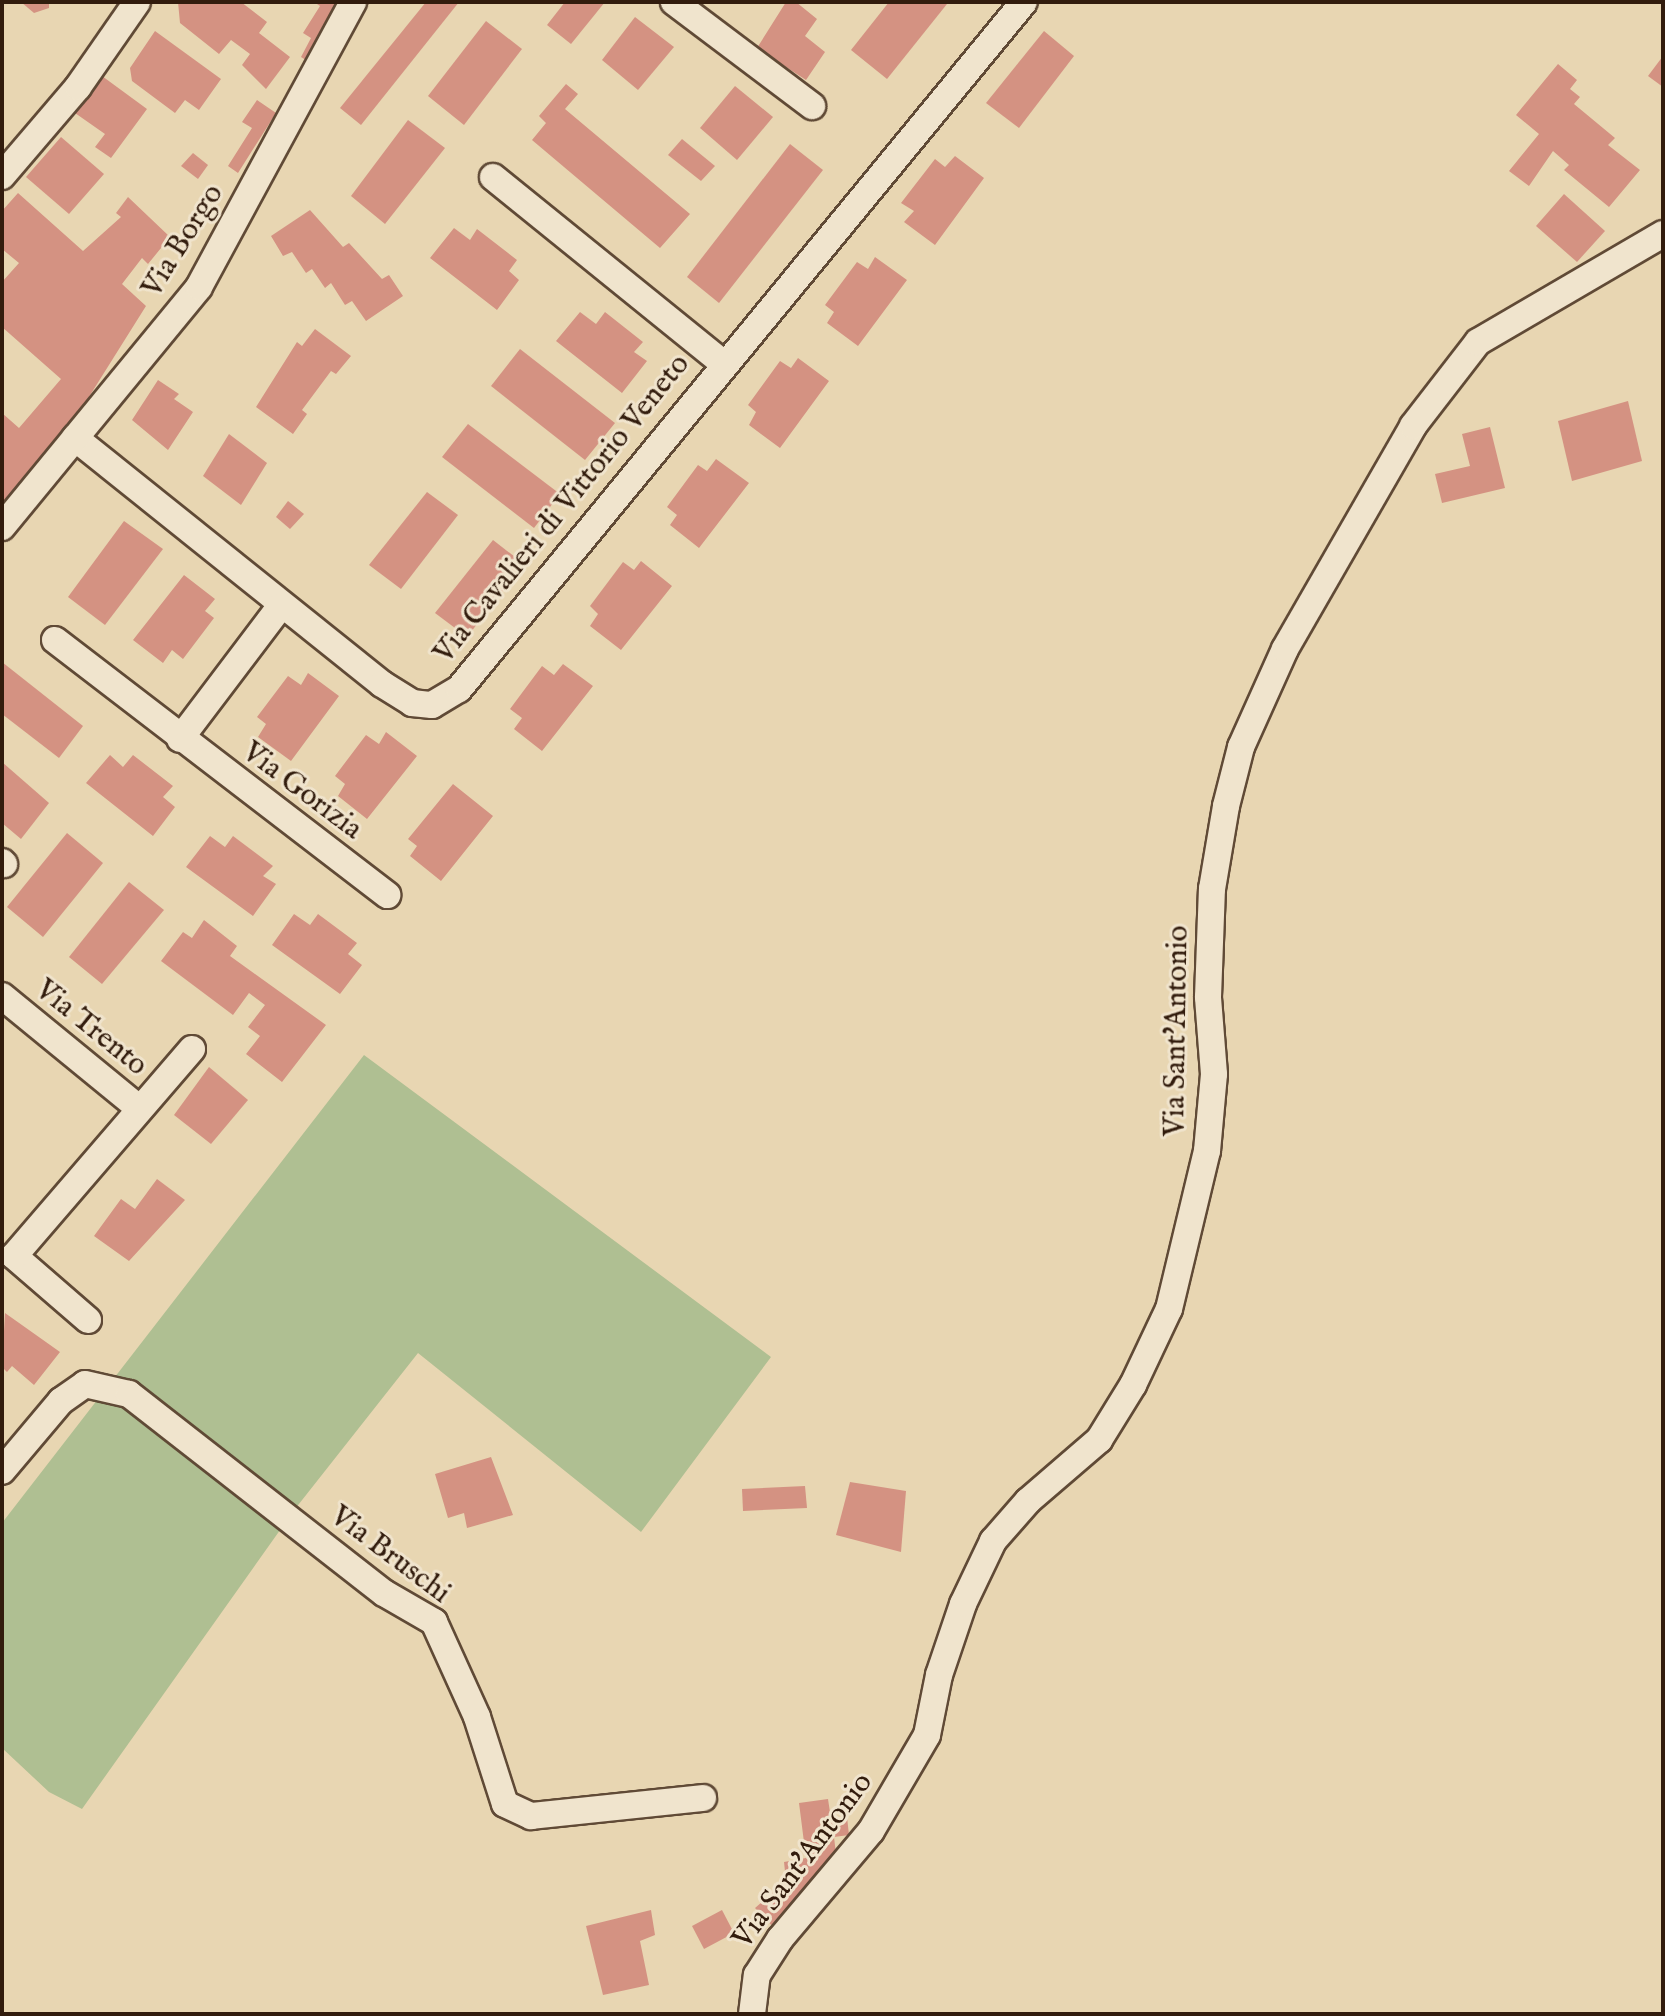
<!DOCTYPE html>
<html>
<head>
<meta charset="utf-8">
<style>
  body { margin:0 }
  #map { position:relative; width:1665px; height:2016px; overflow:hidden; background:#e8d6b2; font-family:"IM FELL English",serif }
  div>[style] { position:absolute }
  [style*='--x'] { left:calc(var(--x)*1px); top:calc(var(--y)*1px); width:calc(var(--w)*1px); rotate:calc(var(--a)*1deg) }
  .green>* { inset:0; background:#afbf92 }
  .building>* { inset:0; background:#d49282 }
  .roads { filter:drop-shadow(2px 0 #604a36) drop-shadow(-2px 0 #604a36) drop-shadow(0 2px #604a36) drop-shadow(0 -2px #604a36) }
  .minor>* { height:26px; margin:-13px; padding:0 13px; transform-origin:13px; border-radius:13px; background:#f0e4cd }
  span { translate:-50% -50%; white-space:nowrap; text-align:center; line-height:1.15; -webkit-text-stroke:6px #f0e4cd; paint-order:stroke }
  .street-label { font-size:30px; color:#321c0d }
  .frame { position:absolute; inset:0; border:4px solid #321c0d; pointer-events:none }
</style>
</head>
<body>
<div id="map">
  <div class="green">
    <i style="clip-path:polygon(364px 1055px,771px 1357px,641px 1532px,418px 1353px,295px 1509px,82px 1809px,49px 1792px,2px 1748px,2px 1523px)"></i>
  </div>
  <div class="building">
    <i style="clip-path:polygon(21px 2px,49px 2px,49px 8px,34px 13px)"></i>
    <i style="clip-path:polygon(178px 2px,241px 2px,267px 22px,259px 33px,290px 57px,266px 89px,242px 65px,250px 54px,231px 40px,219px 54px,180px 23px)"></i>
    <i style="clip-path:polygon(314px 2px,344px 2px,309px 62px,301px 57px,311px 38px,303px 33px,320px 6px)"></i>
    <i style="clip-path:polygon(426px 2px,459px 2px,361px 125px,340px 108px)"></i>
    <i style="clip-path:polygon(565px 2px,605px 2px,571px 44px,547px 25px)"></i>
    <i style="clip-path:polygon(786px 2px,796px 2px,817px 19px,805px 36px,825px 52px,806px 80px,757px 48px)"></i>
    <i style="clip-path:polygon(889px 2px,947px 4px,887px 79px,851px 50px)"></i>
    <i style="clip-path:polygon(635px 17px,674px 47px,638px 90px,602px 60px)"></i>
    <i style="clip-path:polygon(486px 21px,522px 49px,464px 125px,428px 96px)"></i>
    <i style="clip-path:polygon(155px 31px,221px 79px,199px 110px,185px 100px,175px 113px,132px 81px,130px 68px)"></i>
    <i style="clip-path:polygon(1044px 31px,1074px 56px,1019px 128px,986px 103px)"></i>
    <i style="clip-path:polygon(1663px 56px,1663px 87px,1648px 76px)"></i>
    <i style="clip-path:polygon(1558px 64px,1577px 80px,1570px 89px,1580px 97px,1574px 104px,1615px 138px,1608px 145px,1640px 170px,1609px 207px,1564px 170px,1569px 165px,1553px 151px,1529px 186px,1509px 171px,1539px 134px,1516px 115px)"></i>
    <i style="clip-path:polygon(102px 76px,147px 109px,111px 158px,95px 147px,105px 134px,75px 113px)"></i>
    <i style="clip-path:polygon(566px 84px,578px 94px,565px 109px,690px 214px,660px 248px,532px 140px,546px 123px,539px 116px)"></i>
    <i style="clip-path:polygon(735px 86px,773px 117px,737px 160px,700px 128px)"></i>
    <i style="clip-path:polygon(257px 100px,276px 113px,238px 173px,228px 166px,252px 128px,242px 122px)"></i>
    <i style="clip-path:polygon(408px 120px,445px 148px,385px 224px,351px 196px)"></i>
    <i style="clip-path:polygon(61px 137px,104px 174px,69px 214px,26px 177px)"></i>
    <i style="clip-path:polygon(682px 139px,715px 166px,701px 181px,668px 155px)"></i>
    <i style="clip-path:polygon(790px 144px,823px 170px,719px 303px,687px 277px)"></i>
    <i style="clip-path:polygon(193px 153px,208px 165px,198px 179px,181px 166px)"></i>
    <i style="clip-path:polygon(955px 156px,984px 178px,935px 245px,904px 222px,914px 211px,901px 203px,935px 159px,945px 167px)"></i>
    <i style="clip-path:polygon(18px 193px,83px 251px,121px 217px,116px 213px,128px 197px,170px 237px,148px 264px,142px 258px,122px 284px,146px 306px,87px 400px,2px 517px,2px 413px,19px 428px,61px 379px,2px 327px,2px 282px,19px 263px,2px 249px,2px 211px)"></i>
    <i style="clip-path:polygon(1564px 194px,1605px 231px,1577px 262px,1536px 226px)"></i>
    <i style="clip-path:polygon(310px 210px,343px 247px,349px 243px,382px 279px,389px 275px,403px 296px,366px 321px,352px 301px,345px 305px,331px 283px,325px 288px,312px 269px,306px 273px,292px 252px,283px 256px,271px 236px)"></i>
    <i style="clip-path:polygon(454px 228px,470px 240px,477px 229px,517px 260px,509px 271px,519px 280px,497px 310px,430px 258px)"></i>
    <i style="clip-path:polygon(875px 257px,907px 280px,858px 346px,827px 323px,834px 312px,825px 305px,857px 262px,868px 269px)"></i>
    <i style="clip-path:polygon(580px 312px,596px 324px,605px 312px,643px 342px,634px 352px,647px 361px,622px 393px,556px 341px)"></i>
    <i style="clip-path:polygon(315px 329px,351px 356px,336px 374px,331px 371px,302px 410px,307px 414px,293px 434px,256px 407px,297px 342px,302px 346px)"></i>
    <i style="clip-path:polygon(520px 349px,615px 423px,585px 460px,491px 386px)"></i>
    <i style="clip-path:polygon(798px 358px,829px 381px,780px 448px,749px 425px,756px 412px,748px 405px,780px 361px,791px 368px)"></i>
    <i style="clip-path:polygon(158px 380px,179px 394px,174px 399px,193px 412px,168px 450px,132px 420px)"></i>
    <i style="clip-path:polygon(1628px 401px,1642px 461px,1572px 481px,1558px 421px)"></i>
    <i style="clip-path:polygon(468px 424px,560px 494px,534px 528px,442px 457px)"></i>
    <i style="clip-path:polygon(1490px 427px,1505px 488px,1442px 503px,1435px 474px,1470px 466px,1462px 434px)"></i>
    <i style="clip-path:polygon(229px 434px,267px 463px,241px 505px,203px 476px)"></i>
    <i style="clip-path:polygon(716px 459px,749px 483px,699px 548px,670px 525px,677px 515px,667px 507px,698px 465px,707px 471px)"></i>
    <i style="clip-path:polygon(427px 492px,458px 515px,401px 589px,369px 565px)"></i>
    <i style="clip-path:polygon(288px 501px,304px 514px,290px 529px,276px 517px)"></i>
    <i style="clip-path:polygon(124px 521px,163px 549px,105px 625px,68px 597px)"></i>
    <i style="clip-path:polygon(493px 540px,524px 564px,467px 637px,435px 613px)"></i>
    <i style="clip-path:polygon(641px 561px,672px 586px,621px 650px,590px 626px,598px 614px,590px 606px,623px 562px,634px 570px)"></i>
    <i style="clip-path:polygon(184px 575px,215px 599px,205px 611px,214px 618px,183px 659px,172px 650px,163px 663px,133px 640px)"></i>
    <i style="clip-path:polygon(2px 662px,83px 726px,59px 758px,2px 714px)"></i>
    <i style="clip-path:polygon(563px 664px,593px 686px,542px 751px,514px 729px,522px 718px,510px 709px,542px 666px,554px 675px)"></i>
    <i style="clip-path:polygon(308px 673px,339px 696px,291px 761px,258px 737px,266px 724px,257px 717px,288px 676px,301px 685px)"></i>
    <i style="clip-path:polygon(386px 732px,417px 756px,367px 819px,338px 796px,345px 784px,335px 776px,366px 735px,379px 744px)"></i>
    <i style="clip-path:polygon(110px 755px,123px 767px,133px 755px,173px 786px,163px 797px,175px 807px,153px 836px,86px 783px)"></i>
    <i style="clip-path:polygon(2px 762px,49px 803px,21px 839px,2px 823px)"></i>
    <i style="clip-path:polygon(453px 784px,493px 816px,441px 881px,410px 856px,417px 846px,408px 839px)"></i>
    <i style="clip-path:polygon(67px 833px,103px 863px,43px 937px,7px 907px)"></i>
    <i style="clip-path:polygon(210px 836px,225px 847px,233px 836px,273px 866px,263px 876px,276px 884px,253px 916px,186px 867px)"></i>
    <i style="clip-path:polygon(129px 882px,164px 910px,102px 984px,69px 957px)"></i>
    <i style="clip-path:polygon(294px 914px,310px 925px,318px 914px,357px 943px,348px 954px,362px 965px,340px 994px,272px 945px)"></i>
    <i style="clip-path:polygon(204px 920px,237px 946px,230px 956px,326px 1025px,282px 1082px,246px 1054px,260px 1036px,248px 1027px,265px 1005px,249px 993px,233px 1015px,161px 961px,183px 932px,192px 938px)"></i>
    <i style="clip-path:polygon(209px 1067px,248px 1100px,211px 1144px,174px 1115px)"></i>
    <i style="clip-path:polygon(157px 1179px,185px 1200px,129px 1261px,94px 1236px,121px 1199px,135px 1209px)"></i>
    <i style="clip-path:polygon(5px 1313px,60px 1352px,34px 1385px,12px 1366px,7px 1372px,2px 1367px)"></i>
    <i style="clip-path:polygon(491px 1457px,513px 1515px,467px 1528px,464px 1513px,448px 1518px,435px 1474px)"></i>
    <i style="clip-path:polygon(850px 1482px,906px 1491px,901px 1552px,836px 1535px)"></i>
    <i style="clip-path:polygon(805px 1486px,807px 1508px,743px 1511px,742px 1489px)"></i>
    <i style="clip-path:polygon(828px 1799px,831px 1819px,847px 1817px,849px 1835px,834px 1837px,838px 1871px,815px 1875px,815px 1893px,775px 1929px,755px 1908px,786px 1881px,784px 1862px,806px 1858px,799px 1803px)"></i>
    <i style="clip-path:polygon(651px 1910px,655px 1935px,640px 1941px,649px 1985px,603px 1995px,586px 1926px)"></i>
    <i style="clip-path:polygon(722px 1910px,734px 1933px,704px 1949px,692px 1926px)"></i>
  </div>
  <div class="roads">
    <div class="minor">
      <i style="--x:674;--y:2;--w:173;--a:37"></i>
      <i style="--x:2;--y:176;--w:117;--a:-49.5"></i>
      <i style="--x:78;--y:87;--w:103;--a:-55.2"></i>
      <i style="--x:493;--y:177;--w:296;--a:39"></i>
      <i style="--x:75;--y:438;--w:393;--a:38.7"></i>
      <i style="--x:382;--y:684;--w:36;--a:32"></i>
      <i style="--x:412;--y:703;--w:20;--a:6"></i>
      <i style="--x:432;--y:705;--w:31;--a:-31"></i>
      <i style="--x:459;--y:689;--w:889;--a:-50.57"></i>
      <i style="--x:2;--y:527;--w:310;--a:-50.6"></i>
      <i style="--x:199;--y:287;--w:324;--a:-61.6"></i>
      <i style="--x:55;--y:640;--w:419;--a:37.5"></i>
      <i style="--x:180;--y:739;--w:166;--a:-52.9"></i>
      <i style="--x:2;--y:862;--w:3;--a:45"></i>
      <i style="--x:2;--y:996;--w:178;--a:39.3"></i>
      <i style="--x:88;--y:1320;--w:98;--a:-139.1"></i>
      <i style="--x:14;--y:1256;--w:273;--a:-49.3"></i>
      <i style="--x:2;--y:1471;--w:92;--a:-49.9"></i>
      <i style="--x:61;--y:1401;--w:29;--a:-35"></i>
      <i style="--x:85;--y:1384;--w:45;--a:12.8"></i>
      <i style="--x:129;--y:1394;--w:323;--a:38"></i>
      <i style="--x:384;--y:1593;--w:58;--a:30.1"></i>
      <i style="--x:434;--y:1622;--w:104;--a:65.6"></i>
      <i style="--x:477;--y:1717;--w:91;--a:72.2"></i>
      <i style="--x:505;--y:1804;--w:29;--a:25"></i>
      <i style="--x:531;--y:1816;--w:173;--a:-6"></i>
      <i style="--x:752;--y:2014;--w:39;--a:-83"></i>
      <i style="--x:757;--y:1975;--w:43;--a:-57.4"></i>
      <i style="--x:780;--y:1939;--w:141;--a:-49.9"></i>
      <i style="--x:871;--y:1831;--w:111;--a:-59.7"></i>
      <i style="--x:927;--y:1735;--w:61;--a:-78.7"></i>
      <i style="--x:939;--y:1675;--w:75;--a:-71.3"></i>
      <i style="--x:963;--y:1604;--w:70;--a:-64.5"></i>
      <i style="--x:993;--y:1541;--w:53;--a:-48.8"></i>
      <i style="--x:1028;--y:1501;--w:94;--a:-40.7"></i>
      <i style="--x:1099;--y:1440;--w:65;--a:-58.3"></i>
      <i style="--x:1133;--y:1385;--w:84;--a:-64.7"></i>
      <i style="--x:1169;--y:1309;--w:163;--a:-76.5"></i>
      <i style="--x:1207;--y:1151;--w:77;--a:-84.8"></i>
      <i style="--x:1214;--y:1074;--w:77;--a:-94.5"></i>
      <i style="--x:1208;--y:997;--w:108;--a:-87.9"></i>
      <i style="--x:1212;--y:889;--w:84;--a:-80.4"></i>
      <i style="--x:1226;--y:806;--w:61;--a:-75.7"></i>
      <i style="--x:1241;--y:747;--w:107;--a:-65.8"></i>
      <i style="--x:1285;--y:649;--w:257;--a:-60.1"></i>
      <i style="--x:1413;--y:426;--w:106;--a:-52.3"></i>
      <i style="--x:1478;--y:342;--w:214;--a:-30.3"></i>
    </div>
  </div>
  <div class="street-label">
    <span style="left:183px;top:241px;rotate:-58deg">Via Borgo</span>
    <span style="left:562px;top:509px;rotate:-51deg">Via Cavalieri di Vittorio Veneto</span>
    <span style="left:302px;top:791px;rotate:37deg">Via Gorizia</span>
    <span style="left:91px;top:1028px;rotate:39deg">Via Trento</span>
    <span style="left:1177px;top:1031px;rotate:-89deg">Via Sant'Antonio</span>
    <span style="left:390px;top:1555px;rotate:37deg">Via Bruschi</span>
    <span style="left:803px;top:1861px;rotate:-53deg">Via Sant'Antonio</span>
  </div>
  <div class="frame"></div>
</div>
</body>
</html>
